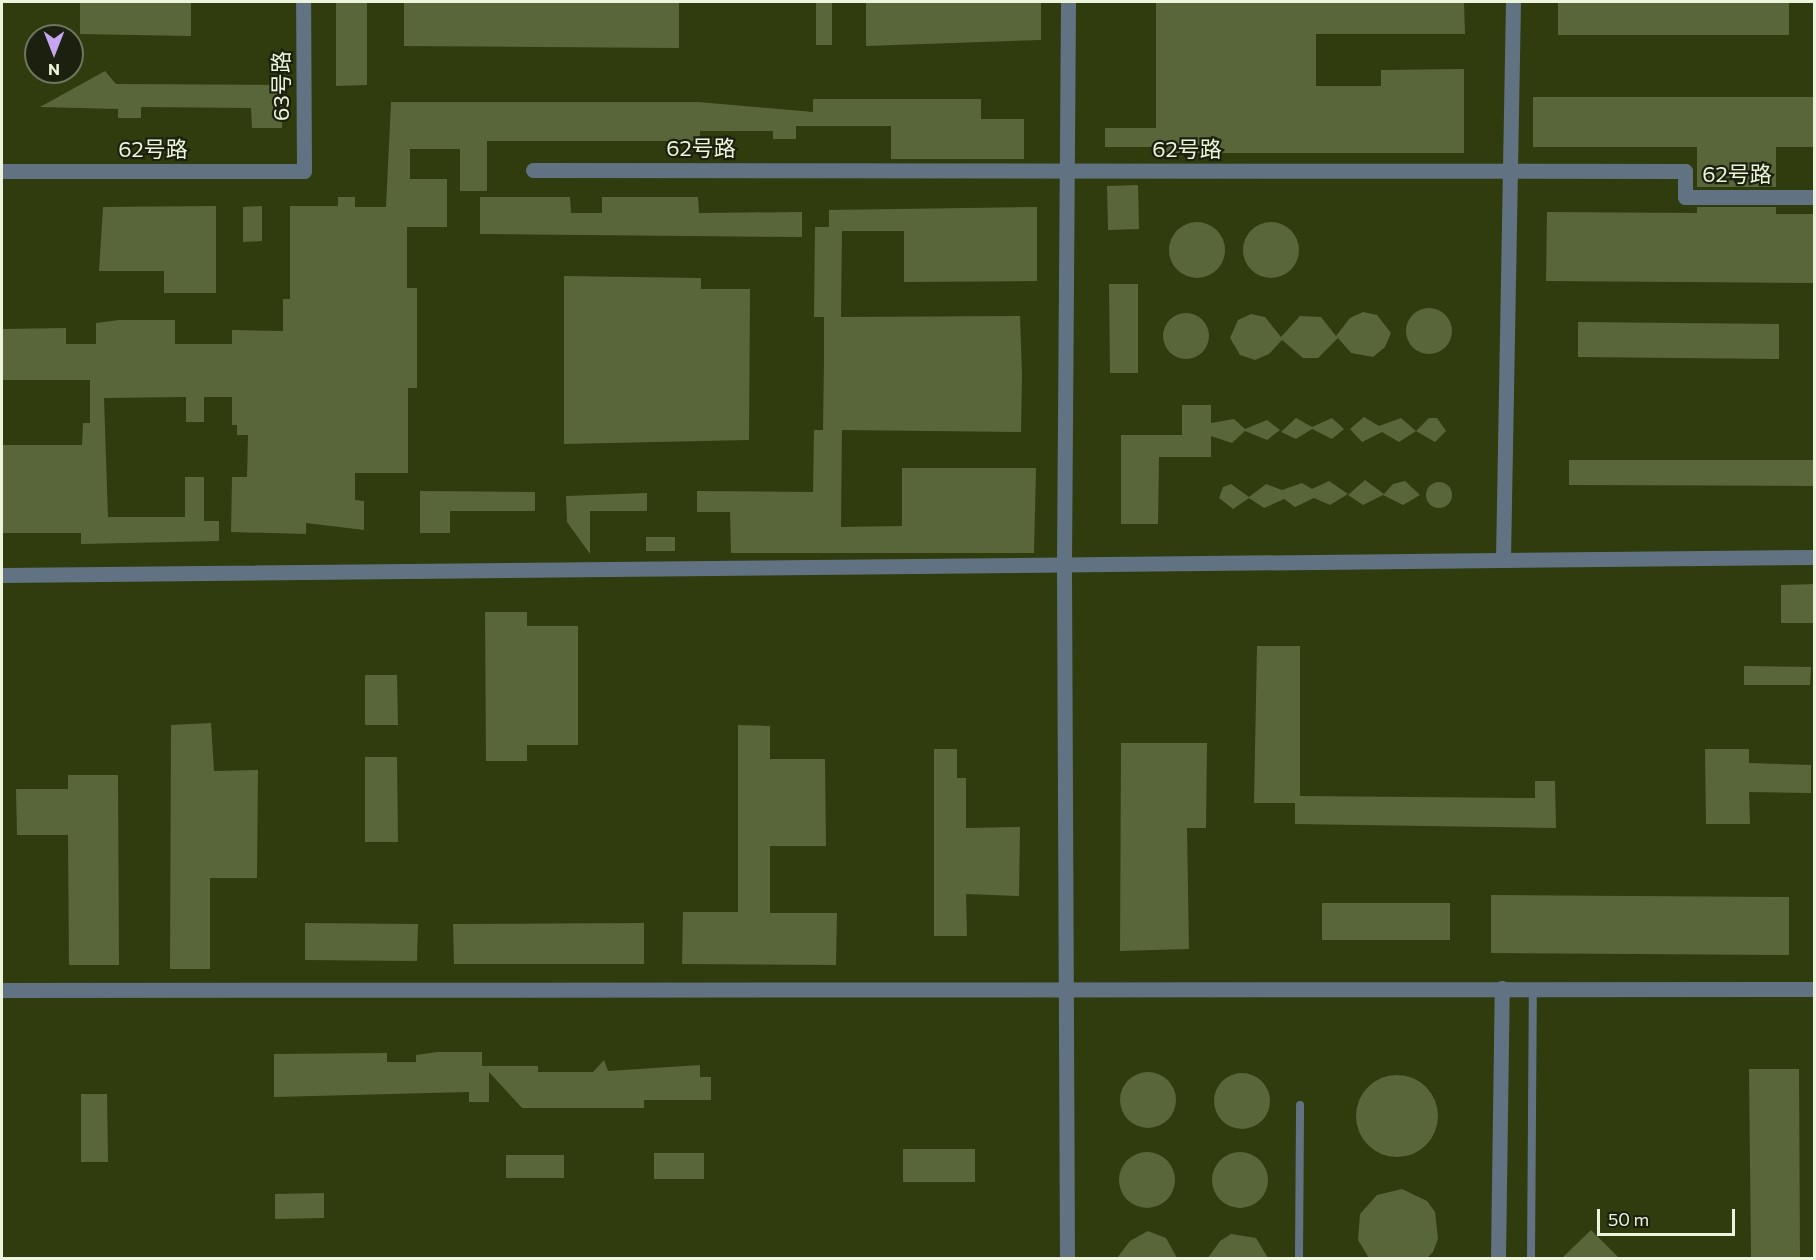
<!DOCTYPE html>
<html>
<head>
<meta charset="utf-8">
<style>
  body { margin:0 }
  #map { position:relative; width:1816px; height:1260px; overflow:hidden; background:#303c0e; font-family:Commissioner,"Noto Sans SC",sans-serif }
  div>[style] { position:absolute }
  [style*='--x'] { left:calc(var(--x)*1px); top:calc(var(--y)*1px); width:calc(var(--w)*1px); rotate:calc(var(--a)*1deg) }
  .building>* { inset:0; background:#586639 }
  .round { border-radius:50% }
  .service>* { height:8px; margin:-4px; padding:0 4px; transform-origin:4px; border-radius:4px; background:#617382 }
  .minor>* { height:15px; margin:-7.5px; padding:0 7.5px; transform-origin:7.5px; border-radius:7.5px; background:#617382 }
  span { translate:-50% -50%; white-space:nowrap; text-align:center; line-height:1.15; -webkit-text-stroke:4.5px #1b210e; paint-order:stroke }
  .street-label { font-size:22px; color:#ecf5dc }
  .frame { position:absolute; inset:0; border:3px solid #ecf5dc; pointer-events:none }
  .north { position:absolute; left:24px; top:24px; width:60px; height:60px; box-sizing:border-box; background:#1b210e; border:2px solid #6f7660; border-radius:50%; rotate:180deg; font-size:16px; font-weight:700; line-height:24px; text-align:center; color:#ecf5dc }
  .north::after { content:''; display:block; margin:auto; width:21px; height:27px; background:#c6a6f0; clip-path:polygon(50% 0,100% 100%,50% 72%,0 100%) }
  .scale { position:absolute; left:1597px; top:1209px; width:138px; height:27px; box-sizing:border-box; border:3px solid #ecf5dc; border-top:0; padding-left:8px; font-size:18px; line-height:21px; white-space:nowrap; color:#ecf5dc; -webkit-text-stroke:4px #1b210e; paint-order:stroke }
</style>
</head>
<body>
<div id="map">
  <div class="building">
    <i style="clip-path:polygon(80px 2px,191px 2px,191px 36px,80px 34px)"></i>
    <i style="clip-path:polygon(336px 2px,367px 2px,367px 85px,336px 86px)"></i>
    <i style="clip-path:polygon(404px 2px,679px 2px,679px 48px,404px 46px)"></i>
    <i style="clip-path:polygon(816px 2px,832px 2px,832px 45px,816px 45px)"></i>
    <i style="clip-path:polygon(866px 2px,1041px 2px,1041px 40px,866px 46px)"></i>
    <i style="clip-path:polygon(1156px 2px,1464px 2px,1465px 34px,1316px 34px,1316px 86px,1381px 86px,1381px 70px,1464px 69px,1464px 153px,1155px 153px,1155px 147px,1105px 147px,1105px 128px,1156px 128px)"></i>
    <i style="clip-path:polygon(1558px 2px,1789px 2px,1789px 35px,1558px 35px)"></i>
    <i style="clip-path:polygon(105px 71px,116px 84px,283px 85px,282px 128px,252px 128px,251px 108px,141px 107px,141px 118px,118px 118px,118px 109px,40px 107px)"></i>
    <i style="clip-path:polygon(1533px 97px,1815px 97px,1815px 147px,1776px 147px,1776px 187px,1697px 187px,1697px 147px,1533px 147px)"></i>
    <i style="clip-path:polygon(813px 99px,981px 99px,981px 119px,1024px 119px,1024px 159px,891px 159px,891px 126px,796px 126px,796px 139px,773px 139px,773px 131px,700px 131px,700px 141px,487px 141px,487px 191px,460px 191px,460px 149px,410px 149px,410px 179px,447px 179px,447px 227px,407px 227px,407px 288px,417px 288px,417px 388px,408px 388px,408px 473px,355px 473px,355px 500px,364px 501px,364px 530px,306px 523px,306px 534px,231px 532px,232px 477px,247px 477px,248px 435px,237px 435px,237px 425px,232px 425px,232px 397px,204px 397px,204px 422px,186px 422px,186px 397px,104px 398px,108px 517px,185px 517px,185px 477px,204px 477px,204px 521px,219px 521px,219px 541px,81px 544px,81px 533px,2px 533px,2px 445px,82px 445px,83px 423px,90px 423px,90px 380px,2px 380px,2px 329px,66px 328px,66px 344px,96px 344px,96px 323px,119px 320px,175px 320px,175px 344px,232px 344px,232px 330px,283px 331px,283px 299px,290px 299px,290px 206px,338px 206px,338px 197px,355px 197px,355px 207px,386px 207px,391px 102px,698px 102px,813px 112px)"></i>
    <i style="clip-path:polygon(1138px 185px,1139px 229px,1108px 230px,1107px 186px)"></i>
    <i style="clip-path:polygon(480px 197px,570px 197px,571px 213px,602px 213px,602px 197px,698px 197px,699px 213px,802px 212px,802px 237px,480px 234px)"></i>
    <i style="clip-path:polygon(216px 206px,216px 293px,164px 293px,164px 271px,99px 271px,103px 207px)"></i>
    <i style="clip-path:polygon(262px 206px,262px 241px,243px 242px,243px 207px)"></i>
    <i style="clip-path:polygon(1037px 207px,1037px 281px,904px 282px,904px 231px,842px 231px,841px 317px,1020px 316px,1022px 375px,1021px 432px,842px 430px,841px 527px,902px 526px,902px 468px,1036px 468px,1034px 553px,731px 553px,730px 512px,697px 512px,697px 491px,813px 492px,814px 430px,823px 430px,824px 359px,824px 317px,814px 317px,815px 227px,829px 227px,829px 210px)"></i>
    <i style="clip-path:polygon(1697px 207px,1776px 207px,1776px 214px,1815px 214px,1815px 283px,1546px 281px,1547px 212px,1697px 213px)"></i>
    <i class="round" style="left:1243px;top:222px;width:56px;height:56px"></i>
    <i class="round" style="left:1169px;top:222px;width:56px;height:56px"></i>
    <i style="clip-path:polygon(564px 276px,701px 278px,701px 289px,750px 289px,749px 440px,564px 444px)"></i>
    <i style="clip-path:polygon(1109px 284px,1138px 284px,1138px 373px,1110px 373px)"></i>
    <i class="round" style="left:1406px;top:308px;width:46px;height:46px"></i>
    <i style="clip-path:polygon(1363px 312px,1377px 315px,1391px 333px,1385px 347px,1373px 357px,1351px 353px,1338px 338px,1318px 358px,1303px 358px,1282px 340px,1269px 354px,1255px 360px,1240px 355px,1230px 338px,1238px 320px,1251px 314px,1265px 317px,1281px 337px,1300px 316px,1321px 317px,1336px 336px,1350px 318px)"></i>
    <i class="round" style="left:1163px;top:313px;width:46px;height:46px"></i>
    <i style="clip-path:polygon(1578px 322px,1779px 324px,1779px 359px,1578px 357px)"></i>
    <i style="clip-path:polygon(1182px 405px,1211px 405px,1211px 423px,1234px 419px,1245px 429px,1267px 420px,1280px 430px,1267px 440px,1245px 431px,1232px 443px,1211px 436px,1211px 457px,1159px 457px,1158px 524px,1121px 524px,1121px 435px,1182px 435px)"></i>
    <i style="clip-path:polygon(1364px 417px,1379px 426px,1401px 418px,1416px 431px,1429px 418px,1437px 418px,1446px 431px,1435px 442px,1416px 431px,1399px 442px,1382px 432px,1362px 442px,1350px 429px)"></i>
    <i style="clip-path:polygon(1296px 418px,1312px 427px,1332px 418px,1344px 429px,1332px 439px,1312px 429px,1296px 439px,1281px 432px)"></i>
    <i style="clip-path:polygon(1569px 460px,1815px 460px,1815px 486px,1569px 485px)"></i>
    <i style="clip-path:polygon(1365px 480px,1384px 494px,1393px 484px,1405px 481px,1420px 495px,1403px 505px,1383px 495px,1363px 505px,1348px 495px)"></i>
    <i style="clip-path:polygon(1329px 481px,1348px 494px,1330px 505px,1314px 498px,1295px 507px,1284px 499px,1264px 508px,1249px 498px,1233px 509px,1219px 498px,1223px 487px,1231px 484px,1249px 497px,1266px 484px,1282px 490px,1302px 483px,1312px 489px)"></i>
    <i class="round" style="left:1426px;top:482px;width:26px;height:26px"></i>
    <i style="clip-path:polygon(420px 491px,535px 492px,535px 511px,450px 511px,450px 533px,420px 533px)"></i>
    <i style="clip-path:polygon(647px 493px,647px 511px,590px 511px,590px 554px,567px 522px,566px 496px)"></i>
    <i style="clip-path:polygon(646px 537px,675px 537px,675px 551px,646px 551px)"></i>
    <i style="clip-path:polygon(1815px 584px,1815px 623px,1781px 623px,1781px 585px)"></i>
    <i style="clip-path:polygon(485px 612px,527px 612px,527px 626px,578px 626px,578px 745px,527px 745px,527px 761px,486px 761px)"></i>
    <i style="clip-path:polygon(1257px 646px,1300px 646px,1300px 796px,1535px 798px,1535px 781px,1555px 781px,1556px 828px,1295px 824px,1295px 803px,1254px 803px)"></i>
    <i style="clip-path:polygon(1744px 666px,1811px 667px,1810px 685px,1744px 685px)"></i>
    <i style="clip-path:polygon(365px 675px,397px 675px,398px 725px,365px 725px)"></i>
    <i style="clip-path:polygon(211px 723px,214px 771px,258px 770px,257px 878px,210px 878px,210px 969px,170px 969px,171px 725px)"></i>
    <i style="clip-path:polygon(738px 725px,770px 726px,770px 759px,825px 759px,826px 846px,770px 846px,770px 913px,837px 913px,836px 965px,682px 964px,683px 912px,738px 912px)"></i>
    <i style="clip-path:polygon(1121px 743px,1207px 743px,1206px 828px,1187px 828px,1189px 949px,1120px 951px)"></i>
    <i style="clip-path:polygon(934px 749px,957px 749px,957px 778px,966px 778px,966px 828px,1020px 827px,1019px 896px,966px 894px,967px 936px,934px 936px)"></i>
    <i style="clip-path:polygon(1705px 749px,1749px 749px,1749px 763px,1811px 765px,1811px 793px,1749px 792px,1750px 824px,1706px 824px)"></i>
    <i style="clip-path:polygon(365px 757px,397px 757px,398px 842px,365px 842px)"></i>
    <i style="clip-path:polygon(68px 775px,118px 775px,119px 965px,69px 965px,68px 835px,17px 835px,16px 789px,68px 789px)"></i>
    <i style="clip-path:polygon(1491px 895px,1789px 897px,1789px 955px,1491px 953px)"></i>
    <i style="clip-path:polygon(1322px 903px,1450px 903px,1450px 940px,1322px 940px)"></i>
    <i style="clip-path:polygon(305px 923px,418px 924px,417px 961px,305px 960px)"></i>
    <i style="clip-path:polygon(644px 923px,644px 964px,454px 964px,453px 924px)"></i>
    <i style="clip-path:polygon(437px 1052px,482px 1052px,482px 1066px,538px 1066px,538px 1072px,593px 1072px,604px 1060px,608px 1071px,700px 1065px,700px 1077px,711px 1077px,711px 1100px,644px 1100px,644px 1108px,522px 1108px,489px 1072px,489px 1102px,469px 1102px,469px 1092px,274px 1097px,274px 1054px,387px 1053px,387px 1062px,416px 1062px,416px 1055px)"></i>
    <i style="clip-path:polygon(1749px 1069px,1799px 1069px,1800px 1258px,1751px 1258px)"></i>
    <i class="round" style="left:1120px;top:1072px;width:56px;height:56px"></i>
    <i class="round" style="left:1214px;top:1073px;width:56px;height:56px"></i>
    <i class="round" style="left:1356px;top:1075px;width:82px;height:82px"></i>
    <i style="clip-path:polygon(81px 1094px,107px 1094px,108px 1162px,81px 1162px)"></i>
    <i style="clip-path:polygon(903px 1149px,975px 1149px,975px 1182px,903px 1182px)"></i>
    <i class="round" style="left:1119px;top:1152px;width:56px;height:56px"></i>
    <i class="round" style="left:1212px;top:1152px;width:56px;height:56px"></i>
    <i style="clip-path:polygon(654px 1153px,704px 1153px,704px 1179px,654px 1179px)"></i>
    <i style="clip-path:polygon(506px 1155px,564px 1155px,564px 1178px,506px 1178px)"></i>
    <i style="clip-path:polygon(1402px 1189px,1427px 1201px,1435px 1212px,1438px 1239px,1433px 1252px,1427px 1258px,1369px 1258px,1358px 1240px,1360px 1214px,1377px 1195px)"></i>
    <i style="clip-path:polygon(324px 1193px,324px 1218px,275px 1219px,275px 1194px)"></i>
    <i style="clip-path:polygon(1591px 1230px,1619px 1258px,1562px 1258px)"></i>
    <i style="clip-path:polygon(1148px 1231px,1166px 1238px,1177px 1258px,1117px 1258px,1130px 1241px)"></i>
    <i style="clip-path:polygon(1231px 1234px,1256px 1238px,1268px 1258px,1208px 1258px,1220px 1241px)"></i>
  </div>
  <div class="service">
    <i style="--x:1299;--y:1258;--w:153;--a:-89.6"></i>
    <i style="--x:1531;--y:1258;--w:270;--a:-89.6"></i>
  </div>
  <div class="minor">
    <i style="--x:533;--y:170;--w:1152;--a:0.05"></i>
    <i style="--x:1685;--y:171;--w:26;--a:90"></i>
    <i style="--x:1685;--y:197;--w:129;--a:0"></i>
    <i style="--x:2;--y:171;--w:302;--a:0"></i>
    <i style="--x:304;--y:171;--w:169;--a:-90.3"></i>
    <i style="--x:1503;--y:558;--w:556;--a:-88.97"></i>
    <i style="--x:2;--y:575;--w:1812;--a:-0.57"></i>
    <i style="--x:2;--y:990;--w:1812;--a:-0.03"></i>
    <i style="--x:1067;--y:1258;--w:696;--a:-90.25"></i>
    <i style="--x:1064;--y:562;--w:560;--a:-89.59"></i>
    <i style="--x:1498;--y:1258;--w:270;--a:-89.2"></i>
  </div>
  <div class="street-label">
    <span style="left:281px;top:86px;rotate:-90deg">63号路</span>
    <span style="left:701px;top:148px">62号路</span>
    <span style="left:153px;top:149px">62号路</span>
    <span style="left:1187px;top:149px">62号路</span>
    <span style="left:1737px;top:174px">62号路</span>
  </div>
  <div class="frame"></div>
  <div class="north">N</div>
  <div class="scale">50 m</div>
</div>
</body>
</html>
